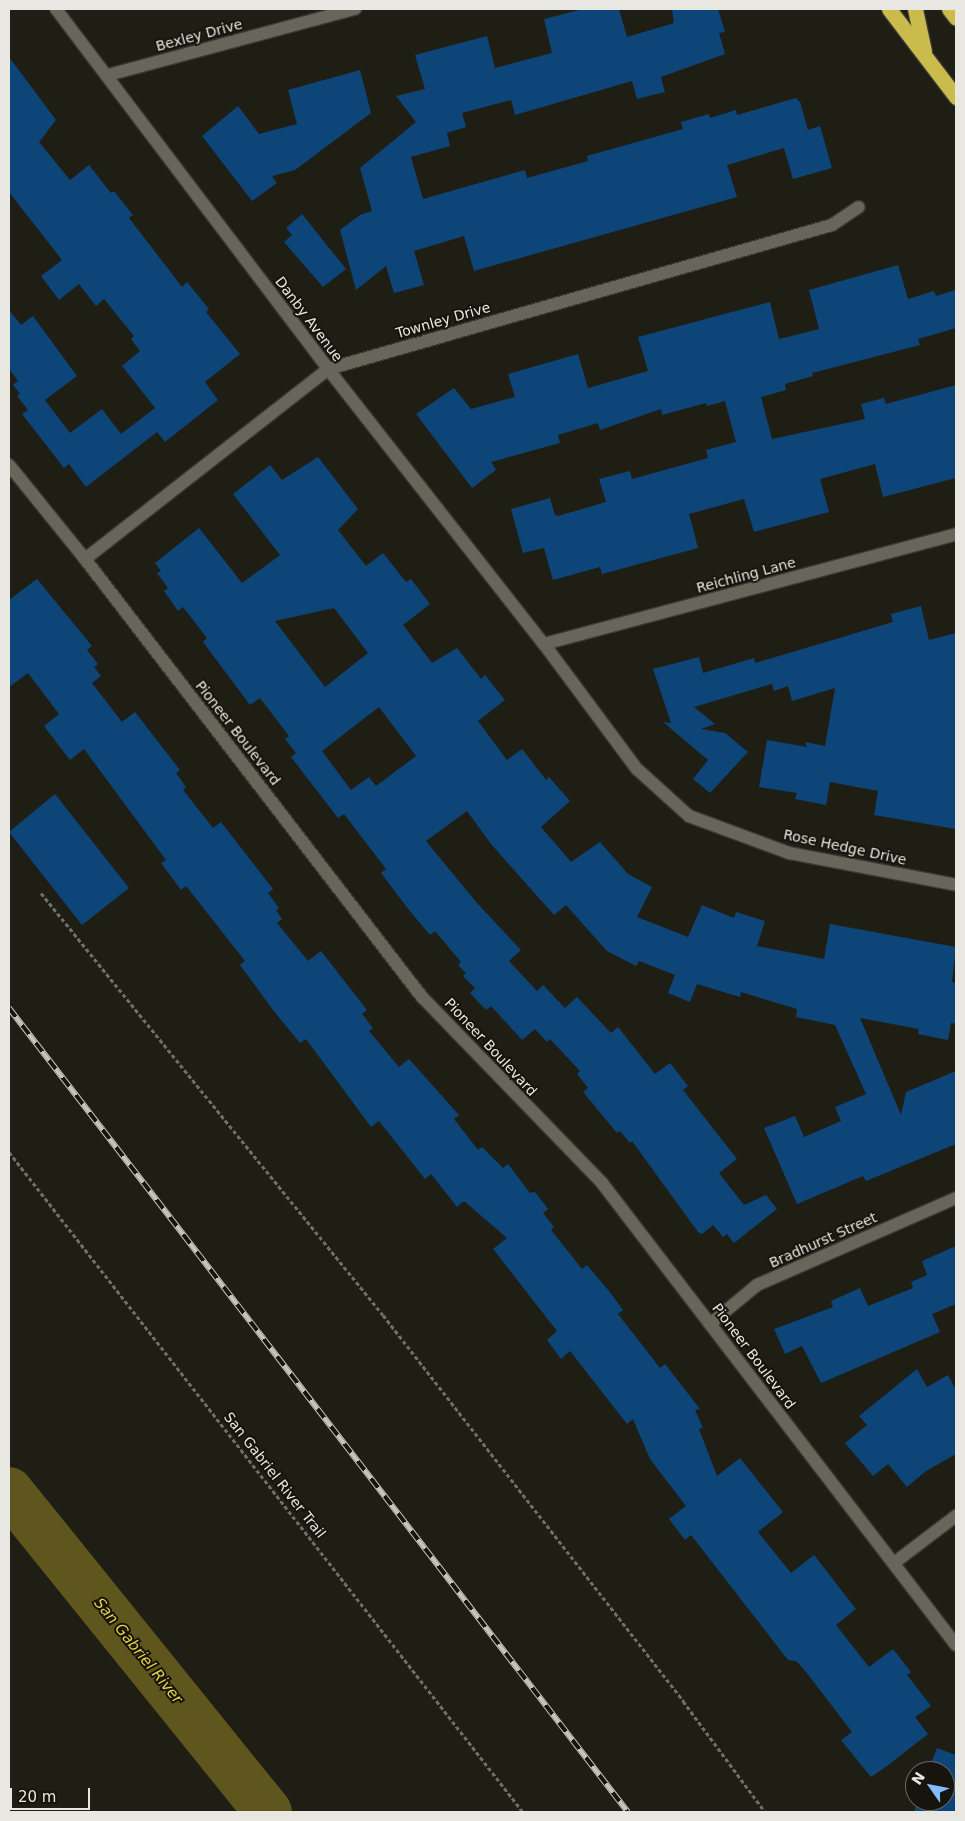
<!DOCTYPE html>
<html>
<head>
<meta charset="utf-8">
<style>
  body { margin:0 }
  #map { position:relative; width:965px; height:1821px; overflow:hidden; background:#1f1e15; font-family:"DejaVu Sans",sans-serif }
  div>[style] { position:absolute }
  [style*='--x'] { left:calc(var(--x)*1px); top:calc(var(--y)*1px); width:calc(var(--w)*1px); rotate:calc(var(--a)*1deg) }
  .river>* { height:48px; margin:-24px; padding:0 24px; transform-origin:24px; border-radius:24px; background:#5f561d }
  .building>* { inset:0; background:#0d4578 }
  .path>* { height:3px; margin-top:-1.5px; transform-origin:0; background:repeating-linear-gradient(90deg,#706f67 0 4px,transparent 0 6.5px) }
  .roads { filter:drop-shadow(1px 0 #3a3934) drop-shadow(-1px 0 #3a3934) drop-shadow(0 1px #3a3934) drop-shadow(0 -1px #3a3934) }
  .street>* { height:12px; margin:-6px; padding:0 6px; transform-origin:6px; border-radius:6px; background:#67665b }
  .highway>* { height:15px; margin:-7.5px; padding:0 7.5px; transform-origin:7.5px; border-radius:7.5px; background:#cbba4c }
  .rail>* { height:5.5px; margin-top:-2.75px; transform-origin:0; background:repeating-linear-gradient(90deg,#16140c 0 11px,#c5c4bd 0 22px); box-sizing:border-box; border-block:1px solid #c5c4bd }
  span { translate:-50% -50%; white-space:nowrap; text-align:center; line-height:1.15; -webkit-text-stroke:4px #16140c; paint-order:stroke }
  .street-label { font-size:14px; color:#e8e7e1 }
  .water-label { font-size:15px; color:#e9d445; font-style:italic }
  .frame { position:absolute; inset:0; border:10px solid #e8e7e1; pointer-events:none }
  .north { position:absolute; left:905px; top:1761px; width:50px; height:50px; box-sizing:border-box; background:#16140c; border:1px solid #6a6861; border-radius:50%; rotate:303deg; font-size:14px; font-weight:700; line-height:20px; text-align:center; color:#e8e7e1 }
  .north::after { content:''; display:block; margin:auto; width:18px; height:22px; background:#82bcfa; clip-path:polygon(50% 0,100% 100%,50% 72%,0 100%) }
  .scale { position:absolute; left:10px; top:1788px; width:80px; height:22px; box-sizing:border-box; border:2px solid #e8e7e1; border-top:0; padding-left:6px; font-size:15px; line-height:18px; white-space:nowrap; color:#e8e7e1; -webkit-text-stroke:4px #16140c; paint-order:stroke }
</style>
</head>
<body>
<div id="map">
  <div class="river">
    <i style="--x:9;--y:1491;--w:412;--a:51.1"></i>
  </div>
  <div class="building">
    <i style="clip-path:polygon(583px 9px,619px 9px,627px 37px,674px 23px,672px 9px,718px 9px,725px 32px,719px 33px,725px 54px,661px 77px,665px 92px,637px 99px,632px 81px,515px 115px,511px 100px,462px 113px,466px 127px,447px 133px,450px 146px,411px 157px,423px 199px,525px 170px,527px 178px,588px 161px,587px 156px,683px 129px,681px 122px,709px 114px,710px 118px,736px 110px,737px 115px,796px 98px,800px 102px,808px 130px,820px 126px,832px 168px,793px 179px,784px 148px,727px 165px,737px 197px,474px 271px,464px 236px,414px 251px,424px 285px,394px 293px,386px 266px,356px 290px,340px 230px,360px 215px,372px 211px,360px 168px,416px 122px,396px 96px,425px 89px,415px 55px,487px 36px,495px 68px,552px 53px,544px 19px)"></i>
    <i style="clip-path:polygon(9px 57px,56px 120px,39px 142px,70px 180px,89px 165px,111px 193px,114px 191px,133px 215px,129px 218px,182px 287px,187px 282px,209px 309px,206px 312px,240px 354px,205px 382px,218px 400px,165px 442px,157px 432px,86px 487px,69px 464px,64px 468px,22px 414px,28px 410px,17px 396px,20px 394px,13px 385px,18px 381px,9px 369px,9px 310px,21px 325px,33px 316px,77px 376px,45px 400px,70px 433px,102px 409px,121px 434px,155px 408px,122px 366px,140px 351px,131px 339px,134px 336px,104px 299px,96px 306px,79px 284px,59px 300px,41px 276px,62px 260px,9px 192px)"></i>
    <i style="clip-path:polygon(360px 70px,371px 113px,295px 170px,272px 176px,277px 183px,252px 201px,202px 136px,238px 106px,259px 134px,297px 124px,288px 90px)"></i>
    <i style="clip-path:polygon(302px 214px,346px 269px,323px 287px,284px 242px,292px 235px,286px 228px)"></i>
    <i style="clip-path:polygon(898px 265px,908px 299px,934px 291px,936px 296px,956px 290px,956px 328px,918px 339px,920px 345px,812px 373px,813px 376px,785px 384px,786px 390px,761px 397px,772px 439px,865px 419px,861px 404px,884px 398px,886px 404px,956px 385px,956px 478px,883px 497px,875px 464px,820px 479px,829px 512px,754px 532px,744px 499px,689px 514px,698px 548px,602px 574px,600px 567px,553px 580px,544px 548px,523px 553px,511px 509px,550px 498px,555px 515px,558px 516px,606px 502px,599px 479px,630px 471px,632px 479px,708px 458px,706px 450px,736px 442px,725px 401px,707px 406px,706px 403px,662px 415px,661px 409px,600px 430px,598px 423px,558px 435px,560px 443px,491px 462px,496px 470px,472px 488px,416px 414px,454px 388px,471px 409px,515px 397px,508px 374px,578px 354px,588px 388px,648px 371px,638px 337px,770px 302px,779px 339px,819px 329px,809px 290px)"></i>
    <i style="clip-path:polygon(evenodd,318px 457px,358px 509px,338px 530px,366px 566px,383px 553px,406px 582px,411px 579px,430px 604px,403px 625px,432px 663px,457px 648px,481px 679px,485px 675px,505px 700px,478px 721px,507px 760px,522px 749px,546px 780px,549px 777px,570px 801px,541px 827px,571px 862px,600px 842px,628px 874px,652px 887px,637px 917px,688px 937px,702px 905px,734px 918px,736px 912px,765px 921px,757px 946px,824px 959px,830px 924px,956px 947px,952px 982px,956px 983px,956px 1024px,951px 1023px,948px 1040px,918px 1034px,919px 1029px,860px 1018px,901px 1115px,906px 1092px,956px 1071px,956px 1144px,866px 1181px,863px 1176px,797px 1204px,764px 1128px,795px 1116px,804px 1137px,841px 1121px,835px 1107px,866px 1094px,835px 1025px,796px 1017px,797px 1009px,741px 992px,740px 997px,697px 984px,690px 1002px,668px 993px,675px 975px,639px 961px,636px 966px,607px 951px,566px 905px,554px 915px,491px 844px,467px 811px,426px 841px,476px 902px,521px 950px,509px 961px,537px 991px,543px 985px,565px 1008px,577px 997px,611px 1033px,618px 1027px,655px 1074px,670px 1063px,688px 1086px,683px 1090px,737px 1159px,719px 1173px,744px 1205px,766px 1195px,777px 1209px,734px 1243px,727px 1234px,723px 1237px,713px 1225px,702px 1234px,698px 1232px,632px 1141px,630px 1143px,620px 1131px,617px 1133px,583px 1092px,588px 1088px,577px 1074px,580px 1071px,550px 1039px,547px 1042px,535px 1029px,522px 1040px,491px 1006px,486px 1010px,470px 993px,475px 988px,463px 976px,466px 973px,458px 965px,461px 962px,435px 931px,430px 935px,409px 910px,381px 873px,386px 869px,344px 814px,338px 818px,291px 757px,296px 753px,285px 739px,289px 736px,260px 698px,250px 705px,203px 642px,207px 638px,183px 607px,178px 611px,164px 591px,168px 588px,157px 573px,161px 571px,155px 563px,199px 528px,242px 583px,280px 555px,233px 494px,270px 465px,282px 480px,318px 457px,334px 608px,368px 653px,325px 687px,275px 621px,334px 608px,318px 457px,379px 707px,416px 756px,376px 786px,369px 777px,351px 790px,322px 751px,379px 707px)"></i>
    <i style="clip-path:polygon(37px 579px,92px 646px,87px 650px,98px 664px,94px 667px,101px 676px,92px 683px,122px 722px,135px 712px,180px 770px,176px 773px,186px 787px,183px 790px,213px 828px,221px 822px,273px 889px,268px 893px,279px 908px,276px 910px,282px 919px,277px 923px,308px 961px,321px 951px,367px 1010px,362px 1014px,373px 1028px,369px 1031px,399px 1067px,409px 1059px,459px 1115px,454px 1119px,478px 1150px,482px 1147px,503px 1168px,508px 1164px,530px 1193px,535px 1192px,548px 1209px,543px 1213px,554px 1227px,551px 1230px,582px 1269px,587px 1265px,609px 1291px,623px 1310px,618px 1314px,660px 1368px,665px 1364px,700px 1409px,695px 1410px,703px 1428px,699px 1429px,717px 1476px,740px 1458px,783px 1512px,758px 1532px,791px 1573px,814px 1555px,856px 1609px,836px 1625px,869px 1667px,893px 1649px,911px 1672px,907px 1675px,931px 1706px,915px 1717px,928px 1734px,887px 1766px,871px 1777px,841px 1740px,852px 1732px,806px 1672px,796px 1661px,788px 1660px,691px 1535px,685px 1540px,669px 1519px,686px 1506px,650px 1459px,633px 1419px,627px 1424px,570px 1351px,561px 1359px,547px 1340px,557px 1331px,493px 1249px,507px 1238px,464px 1201px,457px 1207px,431px 1174px,425px 1179px,379px 1121px,371px 1127px,306px 1039px,300px 1043px,273px 1010px,240px 965px,245px 961px,186px 886px,181px 890px,161px 863px,166px 860px,84px 749px,70px 760px,44px 726px,59px 714px,28px 673px,9px 687px,9px 600px)"></i>
    <i style="clip-path:polygon(921px 606px,929px 640px,956px 633px,956px 829px,874px 815px,878px 791px,830px 782px,826px 805px,795px 799px,797px 793px,759px 787px,767px 740px,807px 747px,805px 742px,825px 746px,835px 688px,792px 701px,788px 686px,774px 691px,772px 684px,694px 707px,715px 724px,701px 729px,725px 733px,748px 752px,710px 793px,693px 779px,708px 760px,663px 722px,671px 723px,653px 669px,699px 657px,703px 673px,754px 658px,755px 663px,893px 622px,891px 614px)"></i>
    <i style="clip-path:polygon(55px 794px,129px 888px,82px 925px,9px 832px)"></i>
    <i style="clip-path:polygon(956px 1246px,956px 1304px,932px 1314px,940px 1332px,821px 1383px,802px 1346px,785px 1354px,774px 1329px,833px 1307px,831px 1301px,860px 1288px,868px 1306px,913px 1288px,911px 1282px,927px 1275px,922px 1261px)"></i>
    <i style="clip-path:polygon(917px 1369px,927px 1387px,948px 1375px,956px 1390px,956px 1454px,926px 1471px,907px 1487px,888px 1464px,873px 1476px,845px 1443px,867px 1425px,859px 1416px)"></i>
    <i style="clip-path:polygon(937px 1748px,956px 1755px,956px 1812px,914px 1812px,918px 1801px,945px 1801px,945px 1771px,928px 1771px)"></i>
  </div>
  <div class="path">
    <i style="--x:41;--y:893;--w:543;--a:50.98"></i>
    <i style="--x:383;--y:1315;--w:489;--a:52.1"></i>
    <i style="--x:683;--y:1701;--w:138;--a:53.5"></i>
    <i style="--x:9;--y:1152;--w:837;--a:52.09"></i>
  </div>
  <div class="roads">
    <div class="street">
      <i style="--x:56;--y:9;--w:451;--a:52.9"></i>
      <i style="--x:328;--y:369;--w:350;--a:51.9"></i>
      <i style="--x:544;--y:644;--w:156;--a:53.4"></i>
      <i style="--x:637;--y:769;--w:70;--a:42.1"></i>
      <i style="--x:689;--y:816;--w:107;--a:20.3"></i>
      <i style="--x:789;--y:853;--w:170;--a:10.8"></i>
      <i style="--x:108;--y:75;--w:256;--a:-15"></i>
      <i style="--x:9;--y:465;--w:121;--a:51"></i>
      <i style="--x:85;--y:559;--w:553;--a:52.43"></i>
      <i style="--x:422;--y:997;--w:259;--a:45.9"></i>
      <i style="--x:602;--y:1183;--w:582;--a:52.54"></i>
      <i style="--x:85;--y:559;--w:308;--a:-38"></i>
      <i style="--x:328;--y:369;--w:524;--a:-15.95"></i>
      <i style="--x:832;--y:225;--w:32;--a:-34"></i>
      <i style="--x:544;--y:644;--w:426;--a:-14.9"></i>
      <i style="--x:710;--y:1324;--w:61;--a:-39.7"></i>
      <i style="--x:757;--y:1285;--w:217;--a:-23.6"></i>
      <i style="--x:894;--y:1563;--w:78;--a:-37.2"></i>
    </div>
    <div class="highway">
      <i style="--x:889;--y:9;--w:111;--a:52.7"></i>
      <i style="--x:915;--y:9;--w:43;--a:77.9"></i>
      <i style="--x:949;--y:9;--w:11;--a:52"></i>
    </div>
  </div>
  <div class="rail">
    <i style="--x:9;--y:1008;--w:1015;--a:52.41"></i>
  </div>
  <div class="street-label">
    <span style="left:199px;top:35px;rotate:-15deg">Bexley Drive</span>
    <span style="left:309px;top:319px;rotate:53deg">Danby Avenue</span>
    <span style="left:443px;top:320px;rotate:-16deg">Townley Drive</span>
    <span style="left:746px;top:575px;rotate:-15deg">Reichling Lane</span>
    <span style="left:238px;top:733px;rotate:52deg">Pioneer Boulevard</span>
    <span style="left:845px;top:847px;rotate:12deg">Rose Hedge Drive</span>
    <span style="left:491px;top:1047px;rotate:47deg">Pioneer Boulevard</span>
    <span style="left:823px;top:1240px;rotate:-24deg">Bradhurst Street</span>
    <span style="left:754px;top:1356px;rotate:53deg">Pioneer Boulevard</span>
    <span style="left:275px;top:1475px;rotate:52deg">San Gabriel River Trail</span>
  </div>
  <div class="water-label">
    <span style="left:138px;top:1651px;rotate:51deg">San Gabriel River</span>
  </div>
  <div class="frame"></div>
  <div class="north">N</div>
  <div class="scale">20 m</div>
</div>
</body>
</html>
